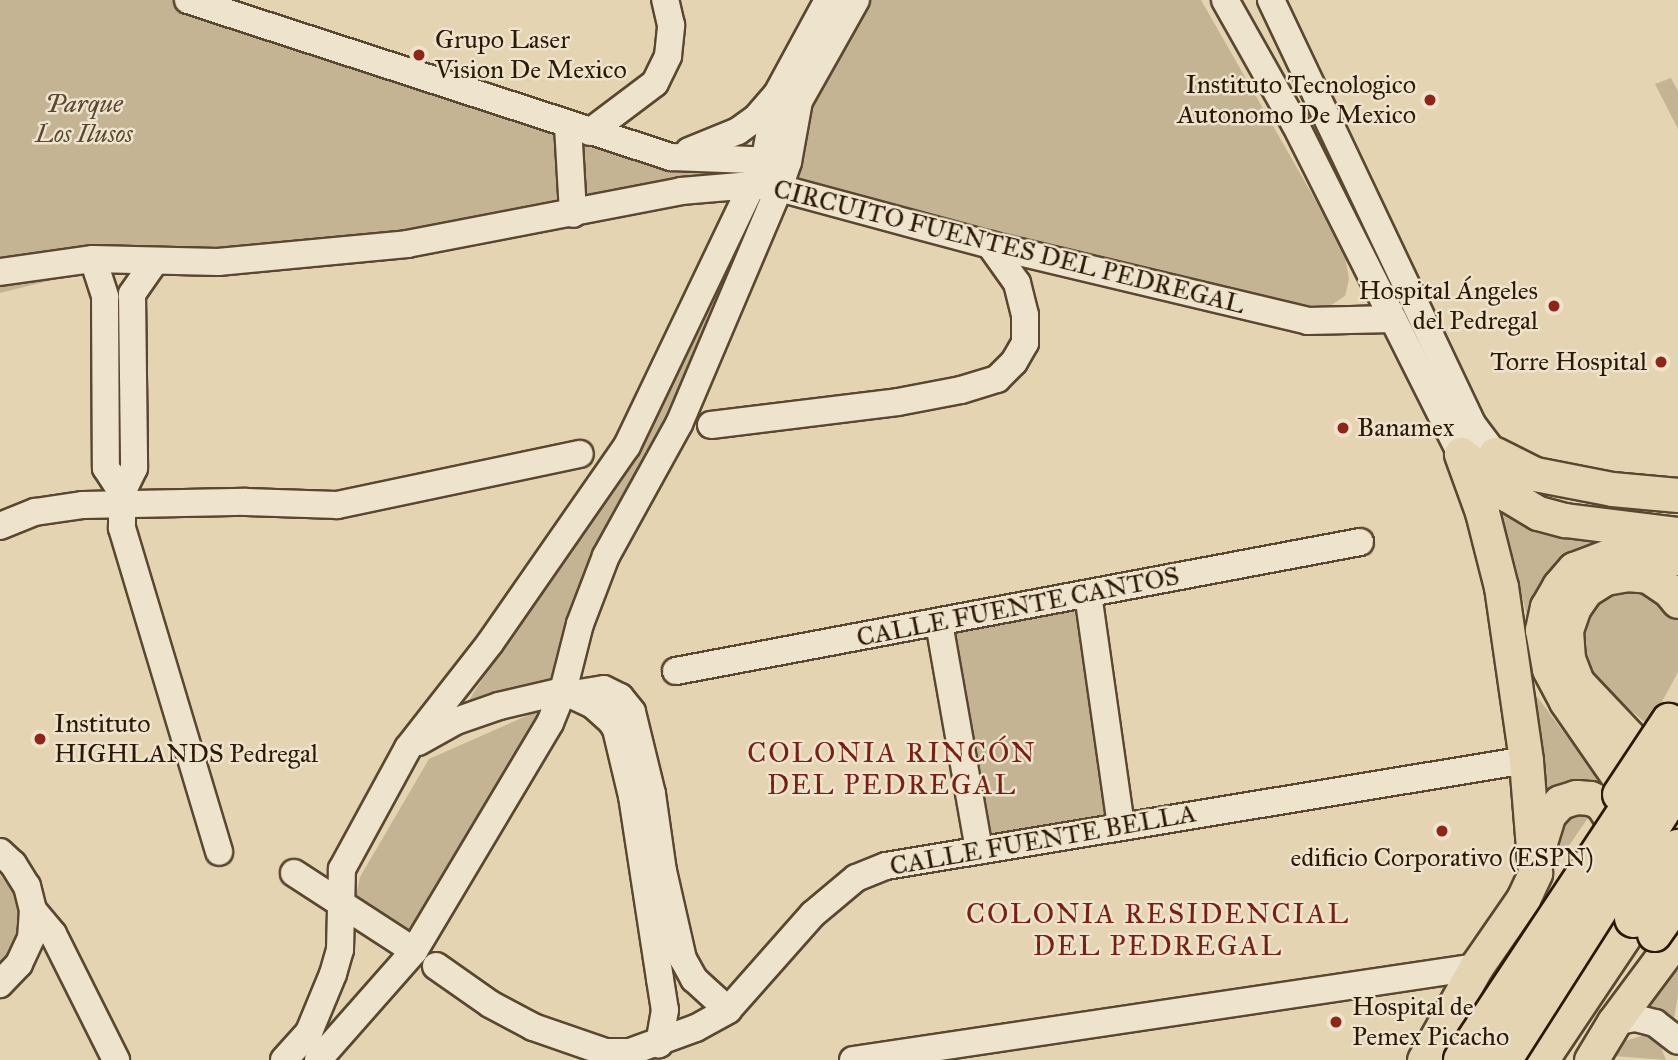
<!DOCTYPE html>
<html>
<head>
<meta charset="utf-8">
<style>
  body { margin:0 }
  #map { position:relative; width:1678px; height:1060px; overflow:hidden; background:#e5d4b1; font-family:"IM FELL Great Primer",serif }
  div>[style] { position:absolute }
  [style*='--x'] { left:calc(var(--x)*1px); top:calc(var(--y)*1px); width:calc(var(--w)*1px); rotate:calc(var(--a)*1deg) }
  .green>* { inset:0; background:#c5b494 }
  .roads { filter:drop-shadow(2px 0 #5a4730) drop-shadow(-2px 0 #5a4730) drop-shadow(0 2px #5a4730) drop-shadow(0 -2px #5a4730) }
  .minor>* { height:26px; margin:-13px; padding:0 13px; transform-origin:13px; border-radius:13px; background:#eee3cc }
  .major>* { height:33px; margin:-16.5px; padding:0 16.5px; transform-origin:16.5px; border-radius:16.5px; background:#e5d4b1 }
  .highway>* { height:38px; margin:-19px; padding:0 19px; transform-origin:19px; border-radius:19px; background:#e5d4b1 }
  .bridges { filter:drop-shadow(2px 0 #2b1805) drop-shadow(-2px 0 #2b1805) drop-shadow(0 2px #2b1805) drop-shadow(0 -2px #2b1805) }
  .major-bridge>* { height:33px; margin:-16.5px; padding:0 16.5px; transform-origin:16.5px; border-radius:16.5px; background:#e5d4b1 }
  .highway-bridge>* { height:38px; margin:-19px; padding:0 19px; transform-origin:19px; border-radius:19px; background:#e5d4b1 }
  .dots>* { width:19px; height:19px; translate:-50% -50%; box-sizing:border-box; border:4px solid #eee3cc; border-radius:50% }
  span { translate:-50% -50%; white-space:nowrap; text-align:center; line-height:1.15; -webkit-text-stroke:5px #eee3cc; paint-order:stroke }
  .poi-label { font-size:26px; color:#2b1805 }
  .left { translate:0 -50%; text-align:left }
  .right { translate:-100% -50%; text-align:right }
  .park-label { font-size:26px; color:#594730; font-style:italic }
  .street-label { font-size:26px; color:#2b1805 }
  .neighbourhood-label { font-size:28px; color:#7a1f14; letter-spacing:2px }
</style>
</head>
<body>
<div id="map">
  <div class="green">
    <i style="clip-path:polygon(0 0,188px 0,593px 133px,765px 158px,752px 185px,573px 214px,88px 271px,0 293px)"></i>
    <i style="clip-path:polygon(868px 0,1201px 0,1344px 250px,1349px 279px,1345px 296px,1327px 308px,1295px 312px,787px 187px,807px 102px)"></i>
    <i style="clip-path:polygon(1671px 78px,1678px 91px,1678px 129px,1655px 84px)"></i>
    <i style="clip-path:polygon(751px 196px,766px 202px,557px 681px,462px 711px,555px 564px)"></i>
    <i style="clip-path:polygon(1498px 500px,1614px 539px,1530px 628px)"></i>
    <i style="clip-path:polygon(1627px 582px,1678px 611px,1678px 672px,1649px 726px,1585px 671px,1576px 623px,1583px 607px)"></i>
    <i style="clip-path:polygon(1082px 603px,1114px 822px,985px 844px,948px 627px)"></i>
    <i style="clip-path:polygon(1532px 690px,1610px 794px,1558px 787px,1544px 793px)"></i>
    <i style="clip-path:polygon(551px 705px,418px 944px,354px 902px,360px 877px,429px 759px)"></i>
    <i style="clip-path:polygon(1578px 814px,1588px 818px,1548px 876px,1549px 848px,1567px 815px)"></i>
    <i style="clip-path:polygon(0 875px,17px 897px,21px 917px,10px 954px,0 966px)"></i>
    <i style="clip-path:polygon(1678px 964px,1678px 995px,1673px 1024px,1657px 1010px,1646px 1007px)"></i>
    <i style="clip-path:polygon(1645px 1035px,1659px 1042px,1666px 1060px,1613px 1056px,1624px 1041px)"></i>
  </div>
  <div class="roads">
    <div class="minor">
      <i style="--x:188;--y:0;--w:508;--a:18.01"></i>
      <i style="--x:671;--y:157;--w:107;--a:2.1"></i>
      <i style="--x:1225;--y:0;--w:142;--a:60.6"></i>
      <i style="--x:1295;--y:124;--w:369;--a:63.3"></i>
      <i style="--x:1271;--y:0;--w:471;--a:64.6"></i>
      <i style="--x:1473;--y:425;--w:36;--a:53"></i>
      <i style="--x:568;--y:126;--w:88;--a:86.7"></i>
      <i style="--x:590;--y:132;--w:81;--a:-37"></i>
      <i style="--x:655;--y:83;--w:30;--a:-64"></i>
      <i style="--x:668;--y:56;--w:31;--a:-84"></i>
      <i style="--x:671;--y:25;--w:26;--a:-103"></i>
      <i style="--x:689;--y:151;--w:53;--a:-22.2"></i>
      <i style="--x:738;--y:131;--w:24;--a:-36"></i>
      <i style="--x:757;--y:117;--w:30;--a:-49"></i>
      <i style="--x:93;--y:259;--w:40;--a:72"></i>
      <i style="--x:105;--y:297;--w:171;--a:89.7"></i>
      <i style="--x:106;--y:468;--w:30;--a:57"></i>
      <i style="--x:155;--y:261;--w:40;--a:124.9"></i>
      <i style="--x:132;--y:294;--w:174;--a:89.3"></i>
      <i style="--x:134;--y:468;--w:28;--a:116"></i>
      <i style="--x:122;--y:493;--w:35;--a:90"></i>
      <i style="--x:122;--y:528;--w:338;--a:73.3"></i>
      <i style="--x:0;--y:272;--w:94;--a:-8"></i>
      <i style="--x:93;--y:259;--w:125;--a:1.4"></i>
      <i style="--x:218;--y:262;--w:190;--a:-5.4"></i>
      <i style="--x:407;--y:244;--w:279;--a:-10.9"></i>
      <i style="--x:681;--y:191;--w:71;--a:-4.8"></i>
      <i style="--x:752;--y:185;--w:27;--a:6"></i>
      <i style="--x:779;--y:188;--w:219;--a:15.1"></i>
      <i style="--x:990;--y:245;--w:327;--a:13.4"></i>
      <i style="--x:1308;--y:321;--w:85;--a:-1.3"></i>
      <i style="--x:711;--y:425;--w:188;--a:-7"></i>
      <i style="--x:898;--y:402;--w:64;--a:-10.8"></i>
      <i style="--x:961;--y:390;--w:38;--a:-17"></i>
      <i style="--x:997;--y:379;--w:24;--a:-45"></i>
      <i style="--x:1014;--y:362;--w:22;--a:-60"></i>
      <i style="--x:1025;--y:343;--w:28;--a:-90"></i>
      <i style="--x:1025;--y:315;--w:33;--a:-104"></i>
      <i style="--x:1017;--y:283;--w:47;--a:-125.4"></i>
      <i style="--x:0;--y:526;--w:38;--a:-22"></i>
      <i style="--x:35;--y:512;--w:49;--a:-8.3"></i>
      <i style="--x:83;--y:505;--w:163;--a:-1.1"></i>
      <i style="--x:246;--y:502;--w:91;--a:1.9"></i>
      <i style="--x:337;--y:505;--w:248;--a:-11.9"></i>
      <i style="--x:1088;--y:594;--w:234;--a:81.9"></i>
      <i style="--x:939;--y:623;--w:231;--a:80"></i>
      <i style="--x:676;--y:671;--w:696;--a:-10.68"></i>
      <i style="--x:573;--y:694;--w:31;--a:-9"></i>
      <i style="--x:604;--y:689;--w:18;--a:27"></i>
      <i style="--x:620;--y:697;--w:19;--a:51"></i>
      <i style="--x:632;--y:712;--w:84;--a:76.3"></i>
      <i style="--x:652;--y:794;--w:78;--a:81.9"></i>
      <i style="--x:663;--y:871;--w:90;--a:77.2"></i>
      <i style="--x:683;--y:959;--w:23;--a:61"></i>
      <i style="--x:694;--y:979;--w:46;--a:42.4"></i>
      <i style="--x:418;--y:742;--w:43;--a:-28.9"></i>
      <i style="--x:456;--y:721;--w:46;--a:-19.2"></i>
      <i style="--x:499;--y:706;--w:66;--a:-13.2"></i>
      <i style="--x:563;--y:691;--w:33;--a:25"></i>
      <i style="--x:593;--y:705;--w:24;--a:42"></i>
      <i style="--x:611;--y:721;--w:9;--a:58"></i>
      <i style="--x:616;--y:729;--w:69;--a:76.6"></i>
      <i style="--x:632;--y:796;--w:185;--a:81.3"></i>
      <i style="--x:660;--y:979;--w:31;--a:81"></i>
      <i style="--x:665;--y:1010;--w:35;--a:100"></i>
      <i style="--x:0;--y:852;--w:18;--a:43"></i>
      <i style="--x:13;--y:864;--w:26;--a:58"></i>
      <i style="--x:27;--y:886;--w:25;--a:76"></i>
      <i style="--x:33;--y:910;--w:28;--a:94"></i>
      <i style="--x:31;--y:938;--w:29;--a:115"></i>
      <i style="--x:19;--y:964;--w:28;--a:134"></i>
      <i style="--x:294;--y:873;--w:143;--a:33"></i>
      <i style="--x:33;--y:910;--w:31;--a:50"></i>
      <i style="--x:53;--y:934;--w:141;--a:63.4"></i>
      <i style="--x:436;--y:966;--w:66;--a:35.1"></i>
      <i style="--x:490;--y:1004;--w:49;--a:28.1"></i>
      <i style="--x:533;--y:1027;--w:76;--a:19.1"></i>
      <i style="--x:605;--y:1052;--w:25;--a:0"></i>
      <i style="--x:630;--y:1052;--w:70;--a:-20"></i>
      <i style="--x:696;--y:1028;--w:37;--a:-29"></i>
      <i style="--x:728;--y:1010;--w:128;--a:-48.5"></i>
      <i style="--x:813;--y:914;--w:56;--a:-39.9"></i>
      <i style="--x:856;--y:878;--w:32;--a:-22"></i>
      <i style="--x:886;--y:866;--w:649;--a:-9.4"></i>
      <i style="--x:1614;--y:1022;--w:21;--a:-11"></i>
      <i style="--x:1635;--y:1018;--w:21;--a:14"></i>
      <i style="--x:1655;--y:1023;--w:29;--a:38"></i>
      <i style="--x:284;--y:1060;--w:38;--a:-48"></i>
      <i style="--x:309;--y:1032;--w:63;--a:-67.5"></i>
      <i style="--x:333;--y:974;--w:25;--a:-74"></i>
      <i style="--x:340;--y:950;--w:81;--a:-88.6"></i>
      <i style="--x:342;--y:869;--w:138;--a:-61.4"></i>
      <i style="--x:408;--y:748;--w:133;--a:-52"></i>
      <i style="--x:490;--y:643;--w:240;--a:-55.2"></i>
      <i style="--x:627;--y:446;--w:319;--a:-64.4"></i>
      <i style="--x:765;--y:158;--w:65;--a:-79.4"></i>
      <i style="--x:777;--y:94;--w:107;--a:-61.5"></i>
      <i style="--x:318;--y:1060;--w:145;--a:-48.6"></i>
      <i style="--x:414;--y:951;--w:265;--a:-59.2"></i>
      <i style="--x:550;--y:723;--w:35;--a:-68"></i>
      <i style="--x:563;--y:691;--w:69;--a:-75.8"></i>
      <i style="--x:580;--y:624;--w:73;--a:-69.1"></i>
      <i style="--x:606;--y:556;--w:151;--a:-61.1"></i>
      <i style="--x:679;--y:424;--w:256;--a:-67"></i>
      <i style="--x:779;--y:188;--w:28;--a:-71"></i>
      <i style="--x:788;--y:162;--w:62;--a:-79.8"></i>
      <i style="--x:799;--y:101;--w:116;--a:-60.6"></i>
      <i style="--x:853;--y:1060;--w:630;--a:-8.49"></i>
    </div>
    <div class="major">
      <i style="--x:1495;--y:454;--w:45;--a:26.6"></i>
      <i style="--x:1535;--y:474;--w:78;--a:11"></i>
      <i style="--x:1612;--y:489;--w:66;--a:5.2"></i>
      <i style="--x:1466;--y:458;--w:56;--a:41.4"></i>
      <i style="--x:1508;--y:495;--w:35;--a:31"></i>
      <i style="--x:1538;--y:513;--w:28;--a:15"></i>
      <i style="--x:1565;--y:520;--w:114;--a:7.1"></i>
      <i style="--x:1665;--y:775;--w:128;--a:-133.4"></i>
      <i style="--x:1577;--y:682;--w:25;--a:-111"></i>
      <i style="--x:1568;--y:659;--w:29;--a:-94"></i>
      <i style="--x:1566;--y:630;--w:24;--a:-71"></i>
      <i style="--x:1574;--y:607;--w:21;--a:-55"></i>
      <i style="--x:1586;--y:590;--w:22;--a:-32"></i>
      <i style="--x:1605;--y:578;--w:22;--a:-10"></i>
      <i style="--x:1627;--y:574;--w:21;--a:5"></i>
      <i style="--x:1648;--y:576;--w:25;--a:34"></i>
      <i style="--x:1669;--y:590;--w:14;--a:51"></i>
      <i style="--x:1639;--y:807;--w:129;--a:-124.6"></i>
      <i style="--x:1566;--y:701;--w:36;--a:-118"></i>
      <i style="--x:1549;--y:669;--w:40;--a:-100"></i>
      <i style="--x:1542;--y:630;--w:24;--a:-78"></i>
      <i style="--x:1547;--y:607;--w:24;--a:-60"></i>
      <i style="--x:1559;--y:586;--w:23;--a:-49"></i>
      <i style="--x:1574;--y:569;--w:48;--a:-20.7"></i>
      <i style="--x:1619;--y:552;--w:59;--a:5.8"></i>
      <i style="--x:1538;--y:849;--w:37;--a:-73"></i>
      <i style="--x:1549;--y:814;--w:16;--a:-47"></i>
      <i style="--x:1560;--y:802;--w:17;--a:-17"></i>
      <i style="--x:1576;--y:797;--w:14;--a:4"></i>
      <i style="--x:1590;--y:798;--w:12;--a:24"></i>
      <i style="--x:1601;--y:803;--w:53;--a:56.6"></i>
      <i style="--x:1424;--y:1060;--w:107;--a:-60.8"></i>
      <i style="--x:1476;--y:967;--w:83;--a:-55.3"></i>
      <i style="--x:1523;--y:899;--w:29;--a:-65"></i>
      <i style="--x:1535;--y:873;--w:113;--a:-94.6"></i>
      <i style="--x:1526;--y:760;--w:175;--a:-98.2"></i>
      <i style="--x:1501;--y:587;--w:77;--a:-104.2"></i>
      <i style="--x:1482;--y:512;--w:62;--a:-109.9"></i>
      <i style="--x:1591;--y:1060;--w:44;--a:-58.8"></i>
      <i style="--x:1614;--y:1022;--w:107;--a:-53.3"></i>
    </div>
    <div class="highway">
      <i style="--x:1539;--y:1060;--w:171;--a:-56.2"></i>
    </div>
  </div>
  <div class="bridges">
    <div class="major-bridge">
      <i style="--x:1619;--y:794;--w:89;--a:-56.5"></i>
      <i style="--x:1654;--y:934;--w:19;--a:-55"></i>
      <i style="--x:1665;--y:918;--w:37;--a:-82"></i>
      <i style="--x:1670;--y:881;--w:16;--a:-60"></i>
    </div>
    <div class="highway-bridge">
      <i style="--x:1634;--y:918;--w:82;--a:-57.5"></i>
      <i style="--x:1463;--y:1060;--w:339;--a:-56.5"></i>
      <i style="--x:1650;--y:777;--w:36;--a:-38"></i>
      <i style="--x:1502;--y:1060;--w:327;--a:-57.5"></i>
    </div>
  </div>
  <div class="dots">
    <i style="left:419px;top:55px;background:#8f2418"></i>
    <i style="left:1430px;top:100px;background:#8f2418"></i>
    <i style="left:1554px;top:306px;background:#8f2418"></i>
    <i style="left:1661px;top:362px;background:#8f2418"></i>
    <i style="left:1343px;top:428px;background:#8f2418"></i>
    <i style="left:40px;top:739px;background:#8f2418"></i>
    <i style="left:1442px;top:831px;background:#8f2418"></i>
    <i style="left:1336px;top:1022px;background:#8f2418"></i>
  </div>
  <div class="poi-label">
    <span class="left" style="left:435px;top:55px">Grupo Laser<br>Vision De Mexico</span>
    <span class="right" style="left:1416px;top:100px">Instituto Tecnologico<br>Autonomo De Mexico</span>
    <span class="right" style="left:1538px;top:306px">Hospital Ángeles<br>del Pedregal</span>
    <span class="right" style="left:1647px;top:362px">Torre Hospital</span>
    <span class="left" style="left:1357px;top:428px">Banamex</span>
    <span class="left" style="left:54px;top:739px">Instituto<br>HIGHLANDS Pedregal</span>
    <span style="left:1442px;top:858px">edificio Corporativo (ESPN)</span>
    <span class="left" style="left:1352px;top:1022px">Hospital de<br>Pemex Picacho</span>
  </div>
  <div class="park-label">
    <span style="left:84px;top:119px">Parque<br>Los Ilusos</span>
  </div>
  <div class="street-label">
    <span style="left:1009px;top:247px;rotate:14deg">CIRCUITO FUENTES DEL PEDREGAL</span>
    <span style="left:1018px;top:607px;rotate:-11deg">CALLE FUENTE CANTOS</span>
    <span style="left:1043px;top:840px;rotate:-10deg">CALLE FUENTE BELLA</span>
  </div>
  <div class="neighbourhood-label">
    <span style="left:892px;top:769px">COLONIA RINCÓN<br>DEL PEDREGAL</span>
    <span style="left:1158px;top:930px">COLONIA RESIDENCIAL<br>DEL PEDREGAL</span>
  </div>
</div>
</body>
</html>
